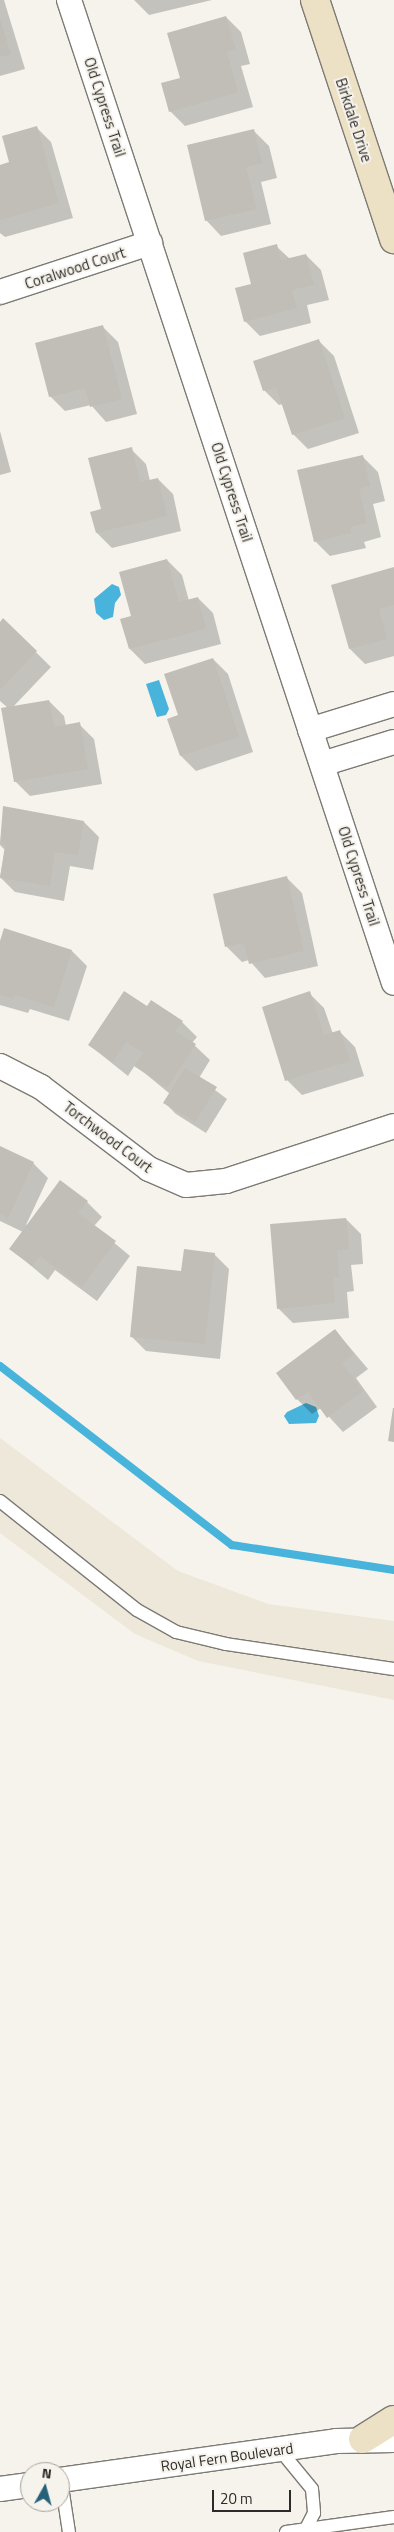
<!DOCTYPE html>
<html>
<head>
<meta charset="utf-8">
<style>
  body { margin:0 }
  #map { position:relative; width:394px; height:2532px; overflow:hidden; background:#f6f3ec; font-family:"Titillium Web",sans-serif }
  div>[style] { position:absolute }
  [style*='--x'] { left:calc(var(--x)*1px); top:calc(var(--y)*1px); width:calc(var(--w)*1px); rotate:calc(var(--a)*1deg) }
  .built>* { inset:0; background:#eee8da }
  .water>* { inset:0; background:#48b4dc }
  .shadow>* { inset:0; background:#0003 }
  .stream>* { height:8px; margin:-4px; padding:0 4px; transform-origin:4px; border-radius:4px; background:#48b4dc }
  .building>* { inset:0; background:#c1beb8 }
  .roads { filter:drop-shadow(1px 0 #7d7a74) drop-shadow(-1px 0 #7d7a74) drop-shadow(0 1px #7d7a74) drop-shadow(0 -1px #7d7a74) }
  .lane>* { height:12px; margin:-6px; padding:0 6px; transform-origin:6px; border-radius:6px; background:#fff }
  .street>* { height:24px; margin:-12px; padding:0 12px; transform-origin:12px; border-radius:12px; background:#fff }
  .secondary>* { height:28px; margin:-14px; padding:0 14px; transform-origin:14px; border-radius:14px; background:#ece1c5 }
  span { translate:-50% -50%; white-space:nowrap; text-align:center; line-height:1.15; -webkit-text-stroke:4px #f6f3ec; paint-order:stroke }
  .street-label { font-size:15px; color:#2d2b29 }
  .north { position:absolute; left:20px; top:2462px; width:50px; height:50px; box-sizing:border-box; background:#f6f3ec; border:1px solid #a6a39e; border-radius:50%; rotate:7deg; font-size:14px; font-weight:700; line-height:20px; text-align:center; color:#2d2b29 }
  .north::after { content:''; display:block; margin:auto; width:18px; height:22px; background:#256279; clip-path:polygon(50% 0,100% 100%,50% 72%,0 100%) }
  .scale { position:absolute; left:212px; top:2490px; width:79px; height:22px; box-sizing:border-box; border:2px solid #2d2b29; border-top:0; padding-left:6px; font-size:15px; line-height:18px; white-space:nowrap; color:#2d2b29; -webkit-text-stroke:4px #f6f3ec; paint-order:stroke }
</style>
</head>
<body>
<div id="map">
  <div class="built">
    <i style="clip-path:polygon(0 1438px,178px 1571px,268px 1604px,394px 1621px,394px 1700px,198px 1661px,135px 1634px,0 1533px)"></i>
  </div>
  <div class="water">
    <i style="clip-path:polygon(112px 584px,119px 587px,121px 595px,115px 603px,113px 617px,104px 620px,96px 613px,94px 599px)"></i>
    <i style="clip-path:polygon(159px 680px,169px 709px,166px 715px,157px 717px,146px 684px)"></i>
    <i style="clip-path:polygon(306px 1403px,316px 1407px,319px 1416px,316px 1423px,289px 1424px,284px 1416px,287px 1412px)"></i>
  </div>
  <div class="shadow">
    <i style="clip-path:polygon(0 0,4px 0,25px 69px,0 76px)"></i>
    <i style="clip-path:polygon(134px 0,212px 0,149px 15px)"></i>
    <i style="clip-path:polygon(226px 17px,241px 32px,250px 64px,241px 66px,253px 107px,185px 126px,170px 111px)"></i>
    <i style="clip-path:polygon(36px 127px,51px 142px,73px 218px,5px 237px,0 233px,0 166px,11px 163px)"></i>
    <i style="clip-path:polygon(254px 131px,269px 146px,277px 178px,261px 182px,271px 224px,221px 236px,206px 220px)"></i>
    <i style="clip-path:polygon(276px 246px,290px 259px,306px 255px,321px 270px,329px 300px,307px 305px,311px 323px,260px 336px,245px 321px)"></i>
    <i style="clip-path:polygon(103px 327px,118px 342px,137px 414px,106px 422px,91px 405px,65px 411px,50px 396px)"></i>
    <i style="clip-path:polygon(319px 341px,334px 356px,359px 433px,308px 449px,293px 434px,283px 404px,279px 405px,264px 390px)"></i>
    <i style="clip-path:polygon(0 431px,11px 472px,0 475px)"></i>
    <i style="clip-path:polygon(131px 449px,146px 464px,150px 481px,158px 479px,173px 494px,181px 531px,112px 548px,97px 533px,102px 510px)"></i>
    <i style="clip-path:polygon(363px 457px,378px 472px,385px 501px,373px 504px,381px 537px,364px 542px,366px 548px,330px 556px,315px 541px)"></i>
    <i style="clip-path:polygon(167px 560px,182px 575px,189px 601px,198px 598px,213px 613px,221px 644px,145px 664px,130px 649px,133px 617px)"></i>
    <i style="clip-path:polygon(394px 568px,394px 656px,365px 664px,350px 649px)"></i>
    <i style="clip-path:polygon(3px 620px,51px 667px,12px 708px,49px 701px,64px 716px,66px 726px,79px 724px,94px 739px,102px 784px,30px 796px,15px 781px,8px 708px,0 701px,0 623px)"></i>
    <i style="clip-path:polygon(213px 659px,228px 674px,253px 752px,196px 771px,181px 756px,179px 716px)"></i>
    <i style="clip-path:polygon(4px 808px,84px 822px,99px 837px,93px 870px,70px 866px,64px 901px,15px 892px,0 877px,5px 850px,0 845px)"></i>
    <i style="clip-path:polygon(287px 878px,302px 893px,318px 966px,265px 978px,249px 960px,242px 962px,227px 947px,214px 895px)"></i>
    <i style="clip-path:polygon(5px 929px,72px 951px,87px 966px,69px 1021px,30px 1009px,28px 1013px,0 1005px,0 945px)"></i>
    <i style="clip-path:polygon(309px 993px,324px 1008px,333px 1034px,340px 1032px,355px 1047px,364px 1076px,302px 1095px,287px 1080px)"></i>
    <i style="clip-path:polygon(147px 1008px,182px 1022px,197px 1037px,192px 1043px,210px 1060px,199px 1078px,227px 1099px,206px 1133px,176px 1114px,165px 1103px,170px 1094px,135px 1065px,128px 1076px,89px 1045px)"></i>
    <i style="clip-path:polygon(0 1147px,33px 1163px,48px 1178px,26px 1225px,87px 1202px,102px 1217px,94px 1226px,130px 1256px,97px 1301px,55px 1270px,48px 1280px,11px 1249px,23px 1232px,0 1221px)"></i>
    <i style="clip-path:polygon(346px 1219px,361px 1234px,363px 1264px,351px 1265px,354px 1291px,347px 1292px,349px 1318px,293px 1323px,278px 1308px)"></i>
    <i style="clip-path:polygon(214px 1254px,229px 1269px,220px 1359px,146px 1351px,131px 1336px,183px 1272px)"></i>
    <i style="clip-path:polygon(335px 1330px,368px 1369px,356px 1378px,377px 1407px,343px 1432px,321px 1408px,312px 1414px,297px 1399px)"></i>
  </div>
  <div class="stream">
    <i style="--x:0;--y:1366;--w:293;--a:37.7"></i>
    <i style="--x:232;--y:1545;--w:164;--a:8.8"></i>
  </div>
  <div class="building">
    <i style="clip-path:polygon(226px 16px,236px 49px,227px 52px,238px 92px,169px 112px,161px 83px,180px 78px,167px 33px)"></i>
    <i style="clip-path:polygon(0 19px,11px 54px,0 57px)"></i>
    <i style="clip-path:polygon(37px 126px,59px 203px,0 220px,0 165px,9px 162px,2px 136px)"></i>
    <i style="clip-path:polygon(254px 129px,262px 163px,246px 167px,257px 209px,205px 221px,187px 145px)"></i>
    <i style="clip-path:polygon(277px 244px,281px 260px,306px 254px,314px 285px,292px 290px,297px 308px,244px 322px,235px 288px,251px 284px,243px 253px)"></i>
    <i style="clip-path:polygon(103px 325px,122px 399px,90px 407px,85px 388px,49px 397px,35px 343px)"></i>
    <i style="clip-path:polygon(319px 339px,345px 418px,292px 435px,276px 387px,263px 391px,253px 361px)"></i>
    <i style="clip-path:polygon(132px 447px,140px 482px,158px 478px,167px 516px,96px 533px,90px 512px,101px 509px,88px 458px)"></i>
    <i style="clip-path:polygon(363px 455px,370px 486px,359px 489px,367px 523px,350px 527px,351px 533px,314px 542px,297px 470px)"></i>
    <i style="clip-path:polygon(167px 559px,179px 602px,198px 597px,206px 629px,129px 649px,120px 619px,131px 616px,119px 572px)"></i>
    <i style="clip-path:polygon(394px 567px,394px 605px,379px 609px,387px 639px,349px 649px,331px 585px)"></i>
    <i style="clip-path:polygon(3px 618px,37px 651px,0 690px,0 622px)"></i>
    <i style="clip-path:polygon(213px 658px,239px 737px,180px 756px,167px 719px,178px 715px,164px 674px)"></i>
    <i style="clip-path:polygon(49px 700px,54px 727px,80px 722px,88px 769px,14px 782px,1px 708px)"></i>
    <i style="clip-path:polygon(3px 806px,84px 821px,78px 855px,55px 852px,50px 886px,0 878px,5px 845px,0 844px)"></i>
    <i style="clip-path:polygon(287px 876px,304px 951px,249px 964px,244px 943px,225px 947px,213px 894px)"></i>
    <i style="clip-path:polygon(4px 928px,72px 950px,54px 1007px,15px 995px,13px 999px,0 995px,0 941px)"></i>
    <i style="clip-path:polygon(124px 991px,147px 1006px,151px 1000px,183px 1021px,175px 1031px,196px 1044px,167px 1088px,134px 1066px,143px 1053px,126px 1042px,113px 1062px,88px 1045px)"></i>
    <i style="clip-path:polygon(310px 991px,324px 1035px,340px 1030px,350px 1061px,285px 1081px,262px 1007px)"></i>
    <i style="clip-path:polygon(185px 1068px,217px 1087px,195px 1122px,163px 1103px)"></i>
    <i style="clip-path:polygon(0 1146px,34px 1162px,8px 1218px,0 1214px)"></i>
    <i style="clip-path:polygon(60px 1180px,88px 1201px,78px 1213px,116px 1241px,82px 1287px,40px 1256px,32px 1266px,9px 1249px)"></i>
    <i style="clip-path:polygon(346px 1218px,349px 1249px,337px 1250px,339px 1277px,333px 1277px,335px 1303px,277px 1309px,270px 1224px)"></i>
    <i style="clip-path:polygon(184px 1249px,215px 1253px,205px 1344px,130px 1337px,137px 1266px,181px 1271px)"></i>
    <i style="clip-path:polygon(335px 1329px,354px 1354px,342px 1363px,363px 1391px,327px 1418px,308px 1392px,296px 1400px,276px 1373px)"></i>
    <i style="clip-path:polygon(393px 1408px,394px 1408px,394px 1442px,388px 1441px)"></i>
  </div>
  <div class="roads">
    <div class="lane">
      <i style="--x:0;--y:1501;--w:175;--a:38.5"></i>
      <i style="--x:137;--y:1610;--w:45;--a:29.4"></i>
      <i style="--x:176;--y:1632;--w:51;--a:13.5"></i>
      <i style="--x:226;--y:1644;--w:170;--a:8.5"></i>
      <i style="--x:280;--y:2450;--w:50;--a:50.6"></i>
      <i style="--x:312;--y:2489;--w:24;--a:85"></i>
      <i style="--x:314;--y:2513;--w:18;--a:117"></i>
      <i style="--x:61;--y:2480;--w:53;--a:81.3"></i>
      <i style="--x:286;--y:2532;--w:109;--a:-7.9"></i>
    </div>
    <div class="street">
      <i style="--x:69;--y:0;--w:1035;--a:71.71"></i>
      <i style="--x:0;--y:292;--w:158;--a:-18.1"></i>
      <i style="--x:310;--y:730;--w:88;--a:-17.2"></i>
      <i style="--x:322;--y:764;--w:75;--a:-17"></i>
      <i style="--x:0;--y:1066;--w:46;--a:27.1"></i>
      <i style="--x:41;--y:1087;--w:136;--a:37.2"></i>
      <i style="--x:149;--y:1169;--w:40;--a:23.4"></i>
      <i style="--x:186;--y:1185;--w:40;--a:-5.7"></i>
      <i style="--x:226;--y:1181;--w:177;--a:-18.1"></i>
      <i style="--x:60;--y:2480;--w:279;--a:-8"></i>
      <i style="--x:336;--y:2441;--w:58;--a:-1"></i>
      <i style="--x:0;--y:2489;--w:30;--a:-8"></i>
    </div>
    <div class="secondary">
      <i style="--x:315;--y:0;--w:252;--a:71.7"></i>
      <i style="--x:363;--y:2439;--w:36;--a:-32"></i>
    </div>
  </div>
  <div class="street-label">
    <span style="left:105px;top:107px;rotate:72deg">Old Cypress Trail</span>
    <span style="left:354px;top:120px;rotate:72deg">Birkdale Drive</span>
    <span style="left:75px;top:268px;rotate:-18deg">Coralwood Court</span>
    <span style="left:232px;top:492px;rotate:72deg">Old Cypress Trail</span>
    <span style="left:359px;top:876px;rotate:72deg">Old Cypress Trail</span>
    <span style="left:108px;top:1137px;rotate:37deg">Torchwood Court</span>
    <span style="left:227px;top:2457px;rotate:-8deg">Royal Fern Boulevard</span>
  </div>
  <div class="north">N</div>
  <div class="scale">20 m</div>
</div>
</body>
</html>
